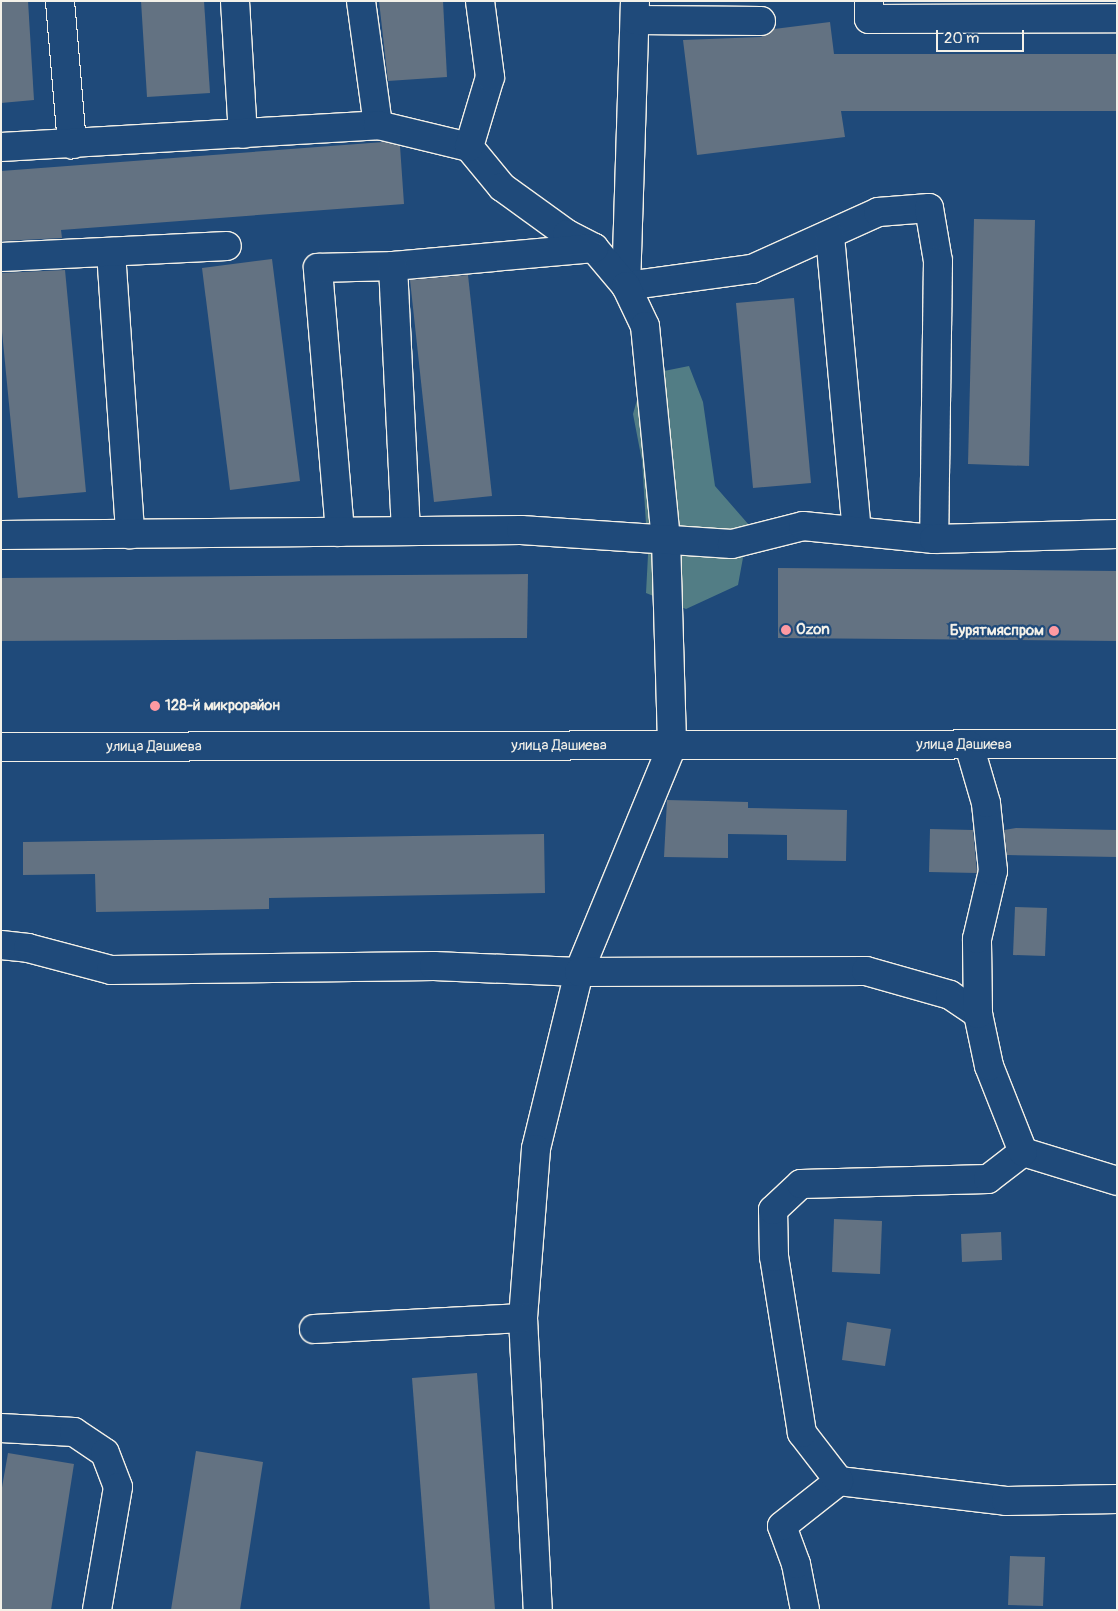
<!DOCTYPE html>
<html>
<head>
<meta charset="utf-8">
<style>
  body { margin:0 }
  #map { position:relative; width:1118px; height:1611px; overflow:hidden; background:#1f4a7a; font-family:Pangolin,sans-serif }
  div>[style] { position:absolute }
  [style*='--x'] { left:calc(var(--x)*1px); top:calc(var(--y)*1px); width:calc(var(--w)*1px); rotate:calc(var(--a)*1deg) }
  .green>* { inset:0; background:#527d85 }
  .building>* { inset:0; background:#637282 }
  .roads { filter:drop-shadow(1px 0 #f4f1e8) drop-shadow(-1px 0 #f4f1e8) drop-shadow(0 1px #f4f1e8) drop-shadow(0 -1px #f4f1e8) }
  .minor>* { height:28px; margin:-14px; padding:0 14px; transform-origin:14px; border-radius:14px; background:#1f4a7a }
  .dots>* { width:14px; height:14px; translate:-50% -50%; box-sizing:border-box; border:2px solid #1f4a7a; border-radius:50% }
  span { translate:-50% -50%; white-space:nowrap; text-align:center; line-height:1.15; -webkit-text-stroke:4.5px #1f4a7a; paint-order:stroke }
  .poi-label { font-size:15px; color:#f4f1e8; font-weight:700 }
  .left { translate:0 -50%; text-align:left }
  .right { translate:-100% -50%; text-align:right }
  .street-label { font-size:15px; color:#f4f1e8 }
  .frame { position:absolute; inset:0; border:2px solid #f4f1e8; pointer-events:none }
  .scale { position:absolute; left:936px; top:30px; width:88px; height:22px; box-sizing:border-box; border:2px solid #f4f1e8; border-top:0; padding-left:6px; font-size:15px; line-height:18px; white-space:nowrap; color:#f4f1e8; -webkit-text-stroke:4px #1f4a7a; paint-order:stroke }
</style>
</head>
<body>
<div id="map">
  <div class="green">
    <i style="clip-path:polygon(689px 366px,703px 402px,715px 486px,749px 525px,738px 585px,686px 609px,646px 593px,648px 555px,642px 461px,633px 414px,644px 375px)"></i>
  </div>
  <div class="building">
    <i style="clip-path:polygon(1px 1px,28px 1px,34px 100px,1px 103px)"></i>
    <i style="clip-path:polygon(141px 1px,204px 1px,210px 93px,147px 97px)"></i>
    <i style="clip-path:polygon(379px 1px,443px 1px,447px 77px,388px 81px)"></i>
    <i style="clip-path:polygon(830px 22px,834px 54px,1117px 54px,1117px 111px,841px 111px,845px 137px,697px 155px,683px 40px,761px 37px,774px 29px)"></i>
    <i style="clip-path:polygon(384px 142px,400px 146px,404px 204px,61px 230px,62px 238px,1px 241px,1px 171px)"></i>
    <i style="clip-path:polygon(974px 219px,1035px 220px,1029px 466px,968px 464px)"></i>
    <i style="clip-path:polygon(272px 259px,300px 481px,230px 490px,202px 268px)"></i>
    <i style="clip-path:polygon(65px 270px,86px 492px,18px 498px,1px 321px,1px 273px)"></i>
    <i style="clip-path:polygon(468px 275px,492px 496px,434px 502px,410px 280px)"></i>
    <i style="clip-path:polygon(794px 298px,811px 483px,753px 488px,736px 303px)"></i>
    <i style="clip-path:polygon(778px 568px,1117px 571px,1117px 641px,778px 638px)"></i>
    <i style="clip-path:polygon(528px 574px,527px 638px,1px 641px,1px 578px)"></i>
    <i style="clip-path:polygon(667px 800px,748px 802px,748px 808px,847px 810px,846px 861px,787px 860px,787px 835px,728px 834px,728px 858px,664px 857px)"></i>
    <i style="clip-path:polygon(1016px 828px,1117px 830px,1117px 857px,1007px 855px,1004px 830px)"></i>
    <i style="clip-path:polygon(930px 829px,973px 830px,977px 873px,929px 872px)"></i>
    <i style="clip-path:polygon(544px 834px,545px 893px,269px 898px,269px 909px,96px 912px,95px 874px,23px 875px,23px 842px)"></i>
    <i style="clip-path:polygon(1015px 907px,1047px 908px,1045px 956px,1013px 955px)"></i>
    <i style="clip-path:polygon(834px 1219px,882px 1221px,880px 1274px,832px 1272px)"></i>
    <i style="clip-path:polygon(1001px 1232px,1002px 1260px,962px 1262px,961px 1234px)"></i>
    <i style="clip-path:polygon(847px 1322px,891px 1329px,885px 1366px,842px 1360px)"></i>
    <i style="clip-path:polygon(477px 1373px,495px 1610px,430px 1610px,412px 1378px)"></i>
    <i style="clip-path:polygon(196px 1451px,263px 1462px,240px 1610px,171px 1610px)"></i>
    <i style="clip-path:polygon(8px 1453px,74px 1464px,51px 1610px,1px 1610px,1px 1493px)"></i>
    <i style="clip-path:polygon(1010px 1556px,1045px 1557px,1043px 1606px,1008px 1605px)"></i>
  </div>
  <div class="roads">
    <div class="minor">
      <i style="--x:60;--y:1;--w:144;--a:85.2"></i>
      <i style="--x:235;--y:1;--w:133;--a:86.6"></i>
      <i style="--x:361;--y:1;--w:125;--a:82.2"></i>
      <i style="--x:635;--y:1;--w:285;--a:91.8"></i>
      <i style="--x:626;--y:286;--w:127;--a:-7.7"></i>
      <i style="--x:752;--y:269;--w:138;--a:-24.3"></i>
      <i style="--x:878;--y:212;--w:51;--a:-4.5"></i>
      <i style="--x:929;--y:208;--w:54;--a:80.4"></i>
      <i style="--x:938;--y:261;--w:278;--a:90.8"></i>
      <i style="--x:869;--y:1;--w:18;--a:90"></i>
      <i style="--x:869;--y:19;--w:248;--a:-0.2"></i>
      <i style="--x:635;--y:20;--w:126;--a:0.5"></i>
      <i style="--x:1;--y:147;--w:378;--a:-3.3"></i>
      <i style="--x:378;--y:125;--w:94;--a:13.6"></i>
      <i style="--x:469;--y:147;--w:52;--a:50.5"></i>
      <i style="--x:502;--y:187;--w:80;--a:35.9"></i>
      <i style="--x:567;--y:234;--w:30;--a:27"></i>
      <i style="--x:594;--y:248;--w:50;--a:49.9"></i>
      <i style="--x:626;--y:286;--w:44;--a:64.6"></i>
      <i style="--x:645;--y:326;--w:215;--a:84.4"></i>
      <i style="--x:666;--y:540;--w:206;--a:88.3"></i>
      <i style="--x:672;--y:746;--w:244;--a:112.4"></i>
      <i style="--x:579;--y:972;--w:182;--a:103.7"></i>
      <i style="--x:536;--y:1149;--w:169;--a:94.4"></i>
      <i style="--x:523;--y:1318;--w:292;--a:87.1"></i>
      <i style="--x:469;--y:147;--w:73;--a:-73.3"></i>
      <i style="--x:490;--y:77;--w:77;--a:-97.5"></i>
      <i style="--x:830;--y:236;--w:296;--a:84.8"></i>
      <i style="--x:111;--y:252;--w:283;--a:86.1"></i>
      <i style="--x:1;--y:257;--w:226;--a:-2.8"></i>
      <i style="--x:393;--y:266;--w:202;--a:-5.1"></i>
      <i style="--x:340;--y:532;--w:265;--a:-94.8"></i>
      <i style="--x:318;--y:268;--w:75;--a:-1.5"></i>
      <i style="--x:393;--y:266;--w:265;--a:87.2"></i>
      <i style="--x:1;--y:535;--w:520;--a:-0.55"></i>
      <i style="--x:521;--y:530;--w:211;--a:3.8"></i>
      <i style="--x:732;--y:544;--w:73;--a:-14.2"></i>
      <i style="--x:803;--y:526;--w:132;--a:5.7"></i>
      <i style="--x:934;--y:539;--w:183;--a:-1.6"></i>
      <i style="--x:1;--y:747;--w:1116;--a:-0.15"></i>
      <i style="--x:1;--y:945;--w:27;--a:6"></i>
      <i style="--x:28;--y:948;--w:86;--a:14.8"></i>
      <i style="--x:111;--y:970;--w:323;--a:-0.7"></i>
      <i style="--x:434;--y:966;--w:145;--a:2.4"></i>
      <i style="--x:579;--y:972;--w:287;--a:-0.2"></i>
      <i style="--x:866;--y:971;--w:87;--a:15.9"></i>
      <i style="--x:950;--y:995;--w:34;--a:34"></i>
      <i style="--x:1023;--y:1152;--w:98;--a:17.1"></i>
      <i style="--x:314;--y:1329;--w:209;--a:-3"></i>
      <i style="--x:1;--y:1428;--w:73;--a:3.1"></i>
      <i style="--x:74;--y:1432;--w:37;--a:34"></i>
      <i style="--x:105;--y:1453;--w:36;--a:69"></i>
      <i style="--x:118;--y:1487;--w:125;--a:99.7"></i>
      <i style="--x:839;--y:1481;--w:168;--a:6.8"></i>
      <i style="--x:1006;--y:1501;--w:111;--a:-1"></i>
      <i style="--x:805;--y:1610;--w:47;--a:-101.1"></i>
      <i style="--x:796;--y:1564;--w:40;--a:-110.2"></i>
      <i style="--x:782;--y:1526;--w:73;--a:-38.3"></i>
      <i style="--x:839;--y:1481;--w:61;--a:-127.6"></i>
      <i style="--x:802;--y:1433;--w:178;--a:-99"></i>
      <i style="--x:774;--y:1257;--w:47;--a:-91.2"></i>
      <i style="--x:773;--y:1210;--w:38;--a:-43"></i>
      <i style="--x:801;--y:1184;--w:187;--a:-1.5"></i>
      <i style="--x:988;--y:1179;--w:44;--a:-37.6"></i>
      <i style="--x:1023;--y:1152;--w:92;--a:-111.6"></i>
      <i style="--x:989;--y:1066;--w:53;--a:-101.9"></i>
      <i style="--x:978;--y:1014;--w:75;--a:-90.8"></i>
      <i style="--x:977;--y:939;--w:70;--a:-76.8"></i>
      <i style="--x:993;--y:871;--w:68;--a:-95.9"></i>
      <i style="--x:986;--y:803;--w:60;--a:-106.3"></i>
    </div>
  </div>
  <div class="dots">
    <i style="left:786px;top:630px;background:#ff9aa2"></i>
    <i style="left:1054px;top:631px;background:#ff9aa2"></i>
    <i style="left:155px;top:706px;background:#ff9aa2"></i>
  </div>
  <div class="poi-label">
    <span class="left" style="left:796px;top:630px">Ozon</span>
    <span class="right" style="left:1044px;top:631px">Бурятмяспром</span>
    <span class="left" style="left:165px;top:706px">128-й микрорайон</span>
  </div>
  <div class="street-label">
    <span style="left:964px;top:745px">улица Дашиева</span>
    <span style="left:559px;top:746px">улица Дашиева</span>
    <span style="left:154px;top:747px">улица Дашиева</span>
  </div>
  <div class="frame"></div>
  <div class="scale">20 m</div>
</div>
</body>
</html>
